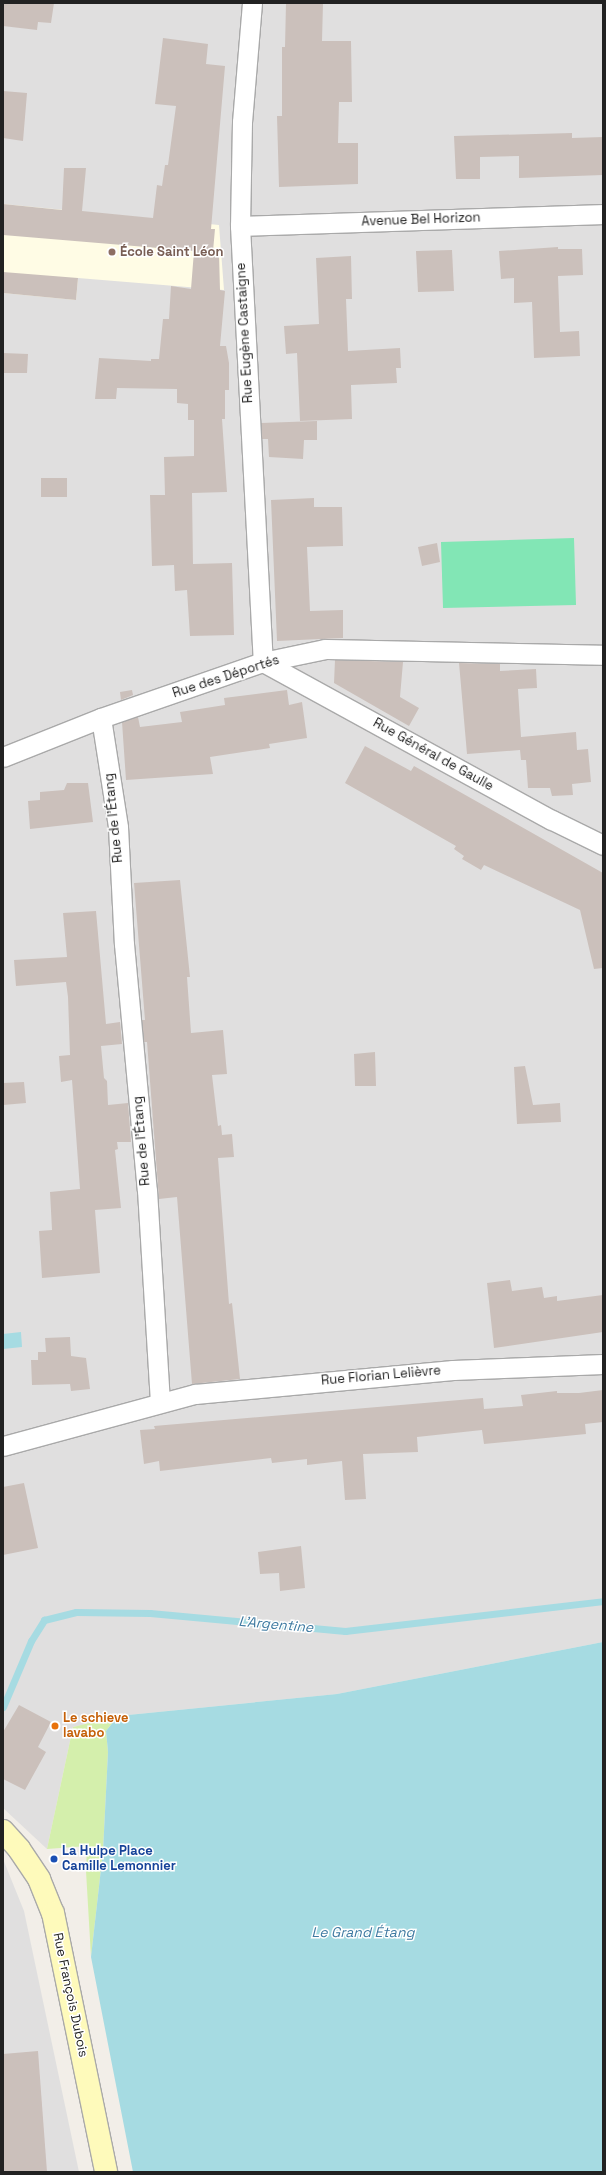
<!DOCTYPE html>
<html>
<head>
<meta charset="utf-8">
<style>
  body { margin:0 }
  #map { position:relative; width:606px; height:2175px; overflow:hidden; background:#f2eee8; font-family:"Space Grotesk",sans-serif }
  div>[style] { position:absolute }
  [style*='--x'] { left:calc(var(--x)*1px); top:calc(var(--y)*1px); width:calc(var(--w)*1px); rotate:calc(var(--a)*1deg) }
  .residential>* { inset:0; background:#e0dfdf }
  .education>* { inset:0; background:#fffce5 }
  .grass>* { inset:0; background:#d4efac }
  .pitch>* { inset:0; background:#82e6b5 }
  .water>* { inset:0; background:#a6dbe2 }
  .stream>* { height:7px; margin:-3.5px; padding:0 3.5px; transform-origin:3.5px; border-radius:3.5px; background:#a6dbe2 }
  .building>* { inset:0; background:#cbc0bb }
  .roads { filter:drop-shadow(1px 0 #a9a9a9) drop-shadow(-1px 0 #a9a9a9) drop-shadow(0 1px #a9a9a9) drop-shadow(0 -1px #a9a9a9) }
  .street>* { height:19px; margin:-9.5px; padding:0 9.5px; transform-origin:9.5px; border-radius:9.5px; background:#fff }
  .secondary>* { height:22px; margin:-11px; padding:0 11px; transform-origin:11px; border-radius:11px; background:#fefabb }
  .dots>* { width:11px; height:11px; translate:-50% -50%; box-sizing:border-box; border:2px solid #fff; border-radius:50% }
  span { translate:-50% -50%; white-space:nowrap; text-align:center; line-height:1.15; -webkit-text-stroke:3px #fff; paint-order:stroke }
  .street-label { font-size:13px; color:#222 }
  .education-label { font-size:13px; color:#785e54; font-weight:700 }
  .left { translate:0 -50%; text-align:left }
  .food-label { font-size:13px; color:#c56008; font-weight:700 }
  .transit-label { font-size:13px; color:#164399; font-weight:700 }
  .water-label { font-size:14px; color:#3e7aa1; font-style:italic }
  .frame { position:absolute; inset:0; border:4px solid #222; pointer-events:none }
</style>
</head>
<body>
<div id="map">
  <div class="residential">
    <i style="clip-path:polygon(3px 3px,603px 3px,603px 1642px,337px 1694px,118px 1716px,73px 1727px,47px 1849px,3px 1808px)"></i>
    <i style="clip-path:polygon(3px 1859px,24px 1911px,79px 2172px,3px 2172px)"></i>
  </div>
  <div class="education">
    <i style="clip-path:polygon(3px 204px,219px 225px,224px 290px,78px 278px,76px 300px,3px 293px)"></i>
  </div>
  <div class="grass">
    <i style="clip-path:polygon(118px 1716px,106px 1731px,108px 1752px,103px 1851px,91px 1957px,86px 1871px,87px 1846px,47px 1849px,73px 1727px)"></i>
  </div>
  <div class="pitch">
    <i style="clip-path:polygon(574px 538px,576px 605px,443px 608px,441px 542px)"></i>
  </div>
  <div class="water">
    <i style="clip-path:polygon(21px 1332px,22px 1347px,3px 1349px,3px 1334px)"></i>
    <i style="clip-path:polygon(603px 1642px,603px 2172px,133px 2172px,91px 1957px,103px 1851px,108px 1752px,106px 1731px,118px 1716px,337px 1694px)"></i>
  </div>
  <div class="stream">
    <i style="--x:3;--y:1707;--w:72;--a:-67"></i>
    <i style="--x:31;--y:1641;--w:25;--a:-58"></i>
    <i style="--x:44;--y:1620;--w:33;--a:-14"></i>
    <i style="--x:76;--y:1612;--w:74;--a:0.8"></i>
    <i style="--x:150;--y:1613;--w:196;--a:5.3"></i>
    <i style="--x:345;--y:1631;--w:260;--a:-6.6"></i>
  </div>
  <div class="building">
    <i style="clip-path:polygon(3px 3px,54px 3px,51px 23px,38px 22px,37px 30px,3px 26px)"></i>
    <i style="clip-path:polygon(286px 3px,323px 3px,322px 41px,351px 41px,352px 102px,339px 102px,338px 143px,358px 143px,358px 184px,279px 187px,277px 116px,282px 116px,282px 47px,285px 47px)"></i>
    <i style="clip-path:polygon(163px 38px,208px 44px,206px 64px,225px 66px,211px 229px,215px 229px,213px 251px,219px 252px,220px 290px,225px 291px,220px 346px,226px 346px,229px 363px,229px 390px,225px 390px,225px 419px,222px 419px,227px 492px,192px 493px,193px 564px,232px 563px,234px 635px,190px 636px,187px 590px,175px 591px,174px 565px,152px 566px,150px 495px,165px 495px,164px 457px,194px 456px,194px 420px,188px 420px,188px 404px,177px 403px,177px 389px,117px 388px,116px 399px,95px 399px,99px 358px,151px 361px,151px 359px,159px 359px,163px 319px,169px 319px,171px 286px,191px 289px,194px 251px,3px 235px,3px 204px,62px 210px,64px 168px,86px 168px,82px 211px,153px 218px,157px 185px,162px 186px,165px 165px,168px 165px,176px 106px,155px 104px)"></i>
    <i style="clip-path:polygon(3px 91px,27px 93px,23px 141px,3px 138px)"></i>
    <i style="clip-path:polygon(572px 133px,572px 138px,603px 137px,603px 175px,519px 178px,519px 156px,480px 157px,480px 179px,456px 179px,454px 136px)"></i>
    <i style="clip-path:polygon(558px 247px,558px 249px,582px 249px,583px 275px,558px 276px,560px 332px,579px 331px,580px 356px,534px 358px,532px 302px,514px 303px,514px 278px,501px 279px,499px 251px)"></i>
    <i style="clip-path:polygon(452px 250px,454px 291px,418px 292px,416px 251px)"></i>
    <i style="clip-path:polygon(351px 256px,352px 299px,346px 299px,348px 351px,400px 348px,401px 368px,396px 368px,397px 383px,351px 385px,352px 419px,300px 421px,297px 353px,286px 354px,284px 326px,319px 324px,316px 258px)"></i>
    <i style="clip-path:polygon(3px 272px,78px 278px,76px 300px,3px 293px)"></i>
    <i style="clip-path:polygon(3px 353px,28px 354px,27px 373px,3px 373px)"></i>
    <i style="clip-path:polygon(317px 421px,317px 440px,304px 440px,303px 459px,269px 457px,268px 439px,262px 439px,261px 423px)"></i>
    <i style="clip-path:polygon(41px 478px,67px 478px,67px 497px,41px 497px)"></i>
    <i style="clip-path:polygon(314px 498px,314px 507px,342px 507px,343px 546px,307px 547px,310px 611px,343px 610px,343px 638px,277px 641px,271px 500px)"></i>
    <i style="clip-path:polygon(437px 543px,440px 562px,422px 566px,418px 547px)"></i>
    <i style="clip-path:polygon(335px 660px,403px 662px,400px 697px,419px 708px,409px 726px,334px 683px)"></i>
    <i style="clip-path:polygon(459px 663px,500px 664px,500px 671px,536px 669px,537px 688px,518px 689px,521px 737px,576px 732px,577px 750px,588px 749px,591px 782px,572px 784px,573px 795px,552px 796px,550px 788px,528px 788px,526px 760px,521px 760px,520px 750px,467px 754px)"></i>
    <i style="clip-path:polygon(132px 690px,133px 695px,121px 700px,120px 692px)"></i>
    <i style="clip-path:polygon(287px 690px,289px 705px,302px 702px,307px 738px,269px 744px,270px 748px,210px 757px,213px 774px,126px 780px,122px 722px,138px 717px,140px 727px,182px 722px,180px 712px,225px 705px,224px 698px)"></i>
    <i style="clip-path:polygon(365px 746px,411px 771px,414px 766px,603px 873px,603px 968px,594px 969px,580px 910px,484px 865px,481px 870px,462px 859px,464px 856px,454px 849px,456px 846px,345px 783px)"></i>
    <i style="clip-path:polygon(67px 783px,88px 783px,93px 822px,30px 829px,28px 801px,40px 800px,40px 792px,64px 790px)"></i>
    <i style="clip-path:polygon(180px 880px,190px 977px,187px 977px,191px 1033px,223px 1030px,227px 1074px,212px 1075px,218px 1126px,221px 1125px,222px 1135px,232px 1134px,234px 1157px,218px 1158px,229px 1304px,232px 1303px,240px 1379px,192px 1384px,177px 1197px,159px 1199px,147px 1042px,144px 1042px,142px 1020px,145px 1020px,134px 883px)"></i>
    <i style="clip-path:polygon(96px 911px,106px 1024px,120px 1022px,122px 1044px,101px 1046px,104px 1078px,107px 1081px,108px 1105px,128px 1103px,131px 1142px,117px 1142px,118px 1149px,115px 1150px,121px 1208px,95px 1210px,100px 1273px,42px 1278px,39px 1231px,52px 1230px,50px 1192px,80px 1189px,72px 1080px,61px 1082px,59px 1056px,70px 1055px,68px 997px,66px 982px,16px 986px,14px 960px,67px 957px,63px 913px)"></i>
    <i style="clip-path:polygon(375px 1052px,376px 1086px,355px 1086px,354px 1054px)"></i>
    <i style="clip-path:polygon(525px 1066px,533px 1105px,560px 1103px,561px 1122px,517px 1124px,514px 1067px)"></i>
    <i style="clip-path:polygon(24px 1082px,26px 1103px,3px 1105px,3px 1083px)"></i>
    <i style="clip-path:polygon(510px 1280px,512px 1291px,542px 1287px,544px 1298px,557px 1296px,557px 1301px,603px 1295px,603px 1332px,494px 1348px,487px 1283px)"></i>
    <i style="clip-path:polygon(70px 1337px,71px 1356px,86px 1358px,90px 1389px,71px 1391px,70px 1384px,32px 1385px,31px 1360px,38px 1360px,38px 1352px,46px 1352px,45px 1338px)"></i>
    <i style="clip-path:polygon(603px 1390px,603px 1422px,585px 1424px,586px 1434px,484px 1444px,482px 1430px,417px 1437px,418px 1452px,363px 1454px,366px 1499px,345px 1500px,342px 1461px,307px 1465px,307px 1459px,272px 1463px,271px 1458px,160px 1471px,159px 1461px,144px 1464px,140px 1430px,155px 1429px,154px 1426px,483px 1398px,484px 1409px,523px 1406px,521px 1395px,557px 1391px,557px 1393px,579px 1393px)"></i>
    <i style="clip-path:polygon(24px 1483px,38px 1548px,3px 1555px,3px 1487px)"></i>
    <i style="clip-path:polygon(301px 1546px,305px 1588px,280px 1591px,279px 1573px,260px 1574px,258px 1552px)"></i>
    <i style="clip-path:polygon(19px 1705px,51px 1722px,38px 1747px,46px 1752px,25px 1790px,3px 1779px,3px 1732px)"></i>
    <i style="clip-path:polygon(38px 2051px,47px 2172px,3px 2172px,3px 2054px)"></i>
  </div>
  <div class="roads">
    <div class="street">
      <i style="--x:252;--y:3;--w:119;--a:94.8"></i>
      <i style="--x:242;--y:122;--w:104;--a:91.1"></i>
      <i style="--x:240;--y:226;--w:437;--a:87"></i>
      <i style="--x:240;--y:226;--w:363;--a:-1.9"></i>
      <i style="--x:263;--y:662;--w:329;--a:28.7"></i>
      <i style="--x:552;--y:820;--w:57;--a:26.1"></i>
      <i style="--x:101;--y:718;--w:110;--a:81.1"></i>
      <i style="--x:118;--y:827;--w:117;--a:87.1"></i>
      <i style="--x:124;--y:944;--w:247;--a:84.7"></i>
      <i style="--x:147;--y:1190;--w:212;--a:86.5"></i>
      <i style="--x:3;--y:757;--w:105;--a:-21.7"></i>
      <i style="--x:101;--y:718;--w:171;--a:-19.1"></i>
      <i style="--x:263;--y:662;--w:63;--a:-11.8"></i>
      <i style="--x:325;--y:649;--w:278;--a:1.2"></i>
      <i style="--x:3;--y:1446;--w:199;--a:-15.2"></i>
      <i style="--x:195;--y:1394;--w:259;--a:-5.3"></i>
      <i style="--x:453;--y:1370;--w:150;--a:-2.3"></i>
    </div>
    <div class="secondary">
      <i style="--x:3;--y:1831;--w:24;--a:48"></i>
      <i style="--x:19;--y:1849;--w:36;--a:56"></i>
      <i style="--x:39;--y:1879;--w:37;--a:68"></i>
      <i style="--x:53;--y:1913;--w:264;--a:78.4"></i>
    </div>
  </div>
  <div class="dots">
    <i style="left:112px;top:252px;background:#8d6e63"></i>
    <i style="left:55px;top:1726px;background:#e8710a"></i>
    <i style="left:54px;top:1859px;background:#1a4fb4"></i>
  </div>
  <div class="street-label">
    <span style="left:421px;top:220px;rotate:-2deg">Avenue Bel Horizon</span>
    <span style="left:245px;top:333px;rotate:-93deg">Rue Eugène Castaigne</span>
    <span style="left:226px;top:677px;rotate:-18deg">Rue des Déportés</span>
    <span style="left:433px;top:755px;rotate:29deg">Rue Général de Gaulle</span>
    <span style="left:114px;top:818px;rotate:-96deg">Rue de l'Étang</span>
    <span style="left:142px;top:1141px;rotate:-95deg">Rue de l'Étang</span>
    <span style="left:381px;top:1376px;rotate:-5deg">Rue Florian Lelièvre</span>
    <span style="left:70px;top:1995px;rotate:78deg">Rue François Dubois</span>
  </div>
  <div class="education-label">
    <span class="left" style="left:120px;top:252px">École Saint Léon</span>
  </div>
  <div class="food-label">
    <span class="left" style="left:63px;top:1726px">Le schieve<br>lavabo</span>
  </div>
  <div class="transit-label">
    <span class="left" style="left:62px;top:1859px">La Hulpe Place<br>Camille Lemonnier</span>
  </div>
  <div class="water-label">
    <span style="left:276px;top:1624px;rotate:5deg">L'Argentine</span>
    <span style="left:363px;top:1932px">Le Grand Étang</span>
  </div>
  <div class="frame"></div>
</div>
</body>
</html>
